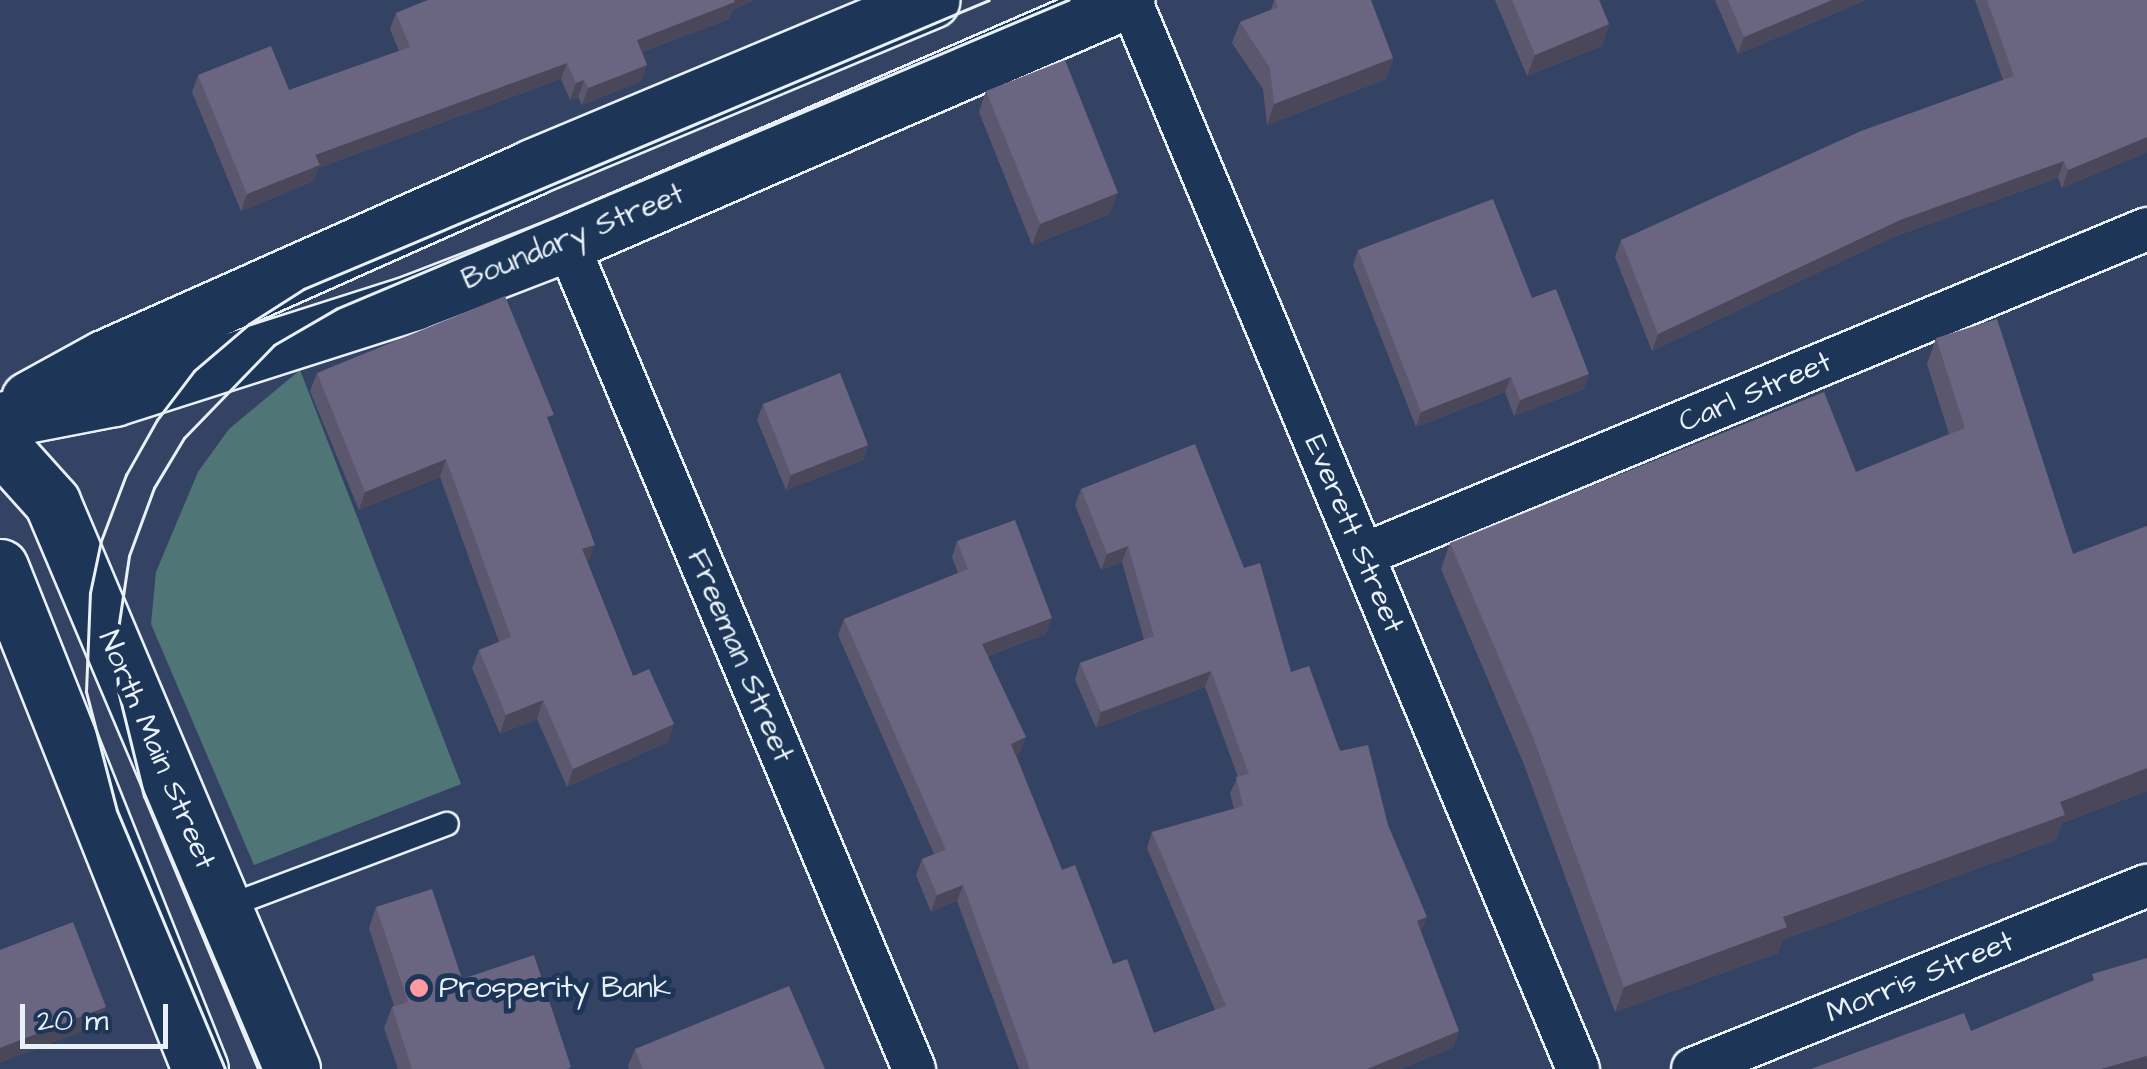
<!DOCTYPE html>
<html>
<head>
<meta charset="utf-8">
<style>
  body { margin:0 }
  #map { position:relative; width:2147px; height:1069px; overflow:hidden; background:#344364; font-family:"Architects Daughter",sans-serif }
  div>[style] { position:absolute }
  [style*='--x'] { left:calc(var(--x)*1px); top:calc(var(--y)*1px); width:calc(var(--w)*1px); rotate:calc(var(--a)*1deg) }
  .green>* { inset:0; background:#507576 }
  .roads { filter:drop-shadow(2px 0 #e8f1f8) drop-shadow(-2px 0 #e8f1f8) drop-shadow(0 2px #e8f1f8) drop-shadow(0 -2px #e8f1f8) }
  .lane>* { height:22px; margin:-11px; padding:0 11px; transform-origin:11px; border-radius:11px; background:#1d3557 }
  .street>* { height:42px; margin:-21px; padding:0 21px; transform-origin:21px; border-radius:21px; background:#1d3557 }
  .secondary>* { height:55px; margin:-27.5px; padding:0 27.5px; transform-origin:27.5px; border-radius:27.5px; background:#1d3557 }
  .tram>* { height:2.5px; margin:-1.25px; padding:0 1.25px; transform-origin:1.25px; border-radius:1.25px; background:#e8f1f8 }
  .wall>* { inset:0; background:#5b576f }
  .shaded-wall>* { inset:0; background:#4a475a }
  .building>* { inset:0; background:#6a6581 }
  .dots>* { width:28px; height:28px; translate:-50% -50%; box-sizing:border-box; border:5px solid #1d3557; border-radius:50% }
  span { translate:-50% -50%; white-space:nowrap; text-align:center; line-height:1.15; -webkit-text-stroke:10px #1d3557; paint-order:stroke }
  .street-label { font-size:30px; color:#e8f1f8 }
  .poi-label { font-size:30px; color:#e8f1f8 }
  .left { translate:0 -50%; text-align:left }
  .scale { position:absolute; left:20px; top:1004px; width:148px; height:45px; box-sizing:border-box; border:5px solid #e8f1f8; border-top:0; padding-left:12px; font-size:30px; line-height:35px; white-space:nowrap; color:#e8f1f8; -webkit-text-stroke:8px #1d3557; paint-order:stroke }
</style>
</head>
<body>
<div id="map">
  <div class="green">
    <i style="clip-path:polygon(300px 370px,461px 784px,254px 865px,151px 624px,156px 572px,198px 472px,229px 429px)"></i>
  </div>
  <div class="roads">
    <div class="lane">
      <i style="--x:223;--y:908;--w:239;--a:-20.6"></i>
    </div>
    <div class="street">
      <i style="--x:1130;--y:0;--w:1159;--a:67.26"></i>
      <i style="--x:567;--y:243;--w:896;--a:67.21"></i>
      <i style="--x:1363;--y:555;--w:849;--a:-22.58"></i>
      <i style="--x:1693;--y:1069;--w:489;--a:-22"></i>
    </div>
    <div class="secondary">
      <i style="--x:29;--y:399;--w:85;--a:-28.7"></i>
      <i style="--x:104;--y:358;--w:469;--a:-24"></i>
      <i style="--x:532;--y:167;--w:433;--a:-22.7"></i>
      <i style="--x:0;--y:420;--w:116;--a:-10.9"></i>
      <i style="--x:114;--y:398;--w:315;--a:-17.7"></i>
      <i style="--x:414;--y:302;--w:164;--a:-21.1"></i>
      <i style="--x:567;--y:243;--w:610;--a:-23.46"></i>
      <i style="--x:0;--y:444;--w:78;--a:48.1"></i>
      <i style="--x:52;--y:502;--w:616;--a:67.06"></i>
      <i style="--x:0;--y:567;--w:540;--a:68.28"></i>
    </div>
  </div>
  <div class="tram">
    <i style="--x:225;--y:1069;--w:280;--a:-112.7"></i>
    <i style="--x:117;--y:811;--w:123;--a:-104.6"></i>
    <i style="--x:86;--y:692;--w:99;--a:-87.7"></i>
    <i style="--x:90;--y:593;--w:53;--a:-78.1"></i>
    <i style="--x:101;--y:541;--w:71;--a:-69.3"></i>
    <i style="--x:126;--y:475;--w:63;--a:-60.6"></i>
    <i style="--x:157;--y:420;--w:61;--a:-52.9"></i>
    <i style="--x:194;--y:371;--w:72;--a:-40.5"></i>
    <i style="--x:249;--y:324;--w:65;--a:-32.5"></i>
    <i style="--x:304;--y:289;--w:743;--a:-22.87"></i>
    <i style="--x:258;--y:1069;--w:295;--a:-112.7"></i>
    <i style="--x:144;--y:797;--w:109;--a:-103.8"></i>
    <i style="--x:118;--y:691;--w:48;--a:-92.4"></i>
    <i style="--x:116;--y:643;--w:88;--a:-81.5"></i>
    <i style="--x:129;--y:556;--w:72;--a:-69.8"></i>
    <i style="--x:154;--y:488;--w:58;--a:-59"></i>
    <i style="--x:184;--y:438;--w:129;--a:-45.9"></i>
    <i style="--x:274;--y:345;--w:72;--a:-30.1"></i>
    <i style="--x:336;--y:309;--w:795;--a:-22.89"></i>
  </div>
  <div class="wall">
    <i style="clip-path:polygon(428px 0,754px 0,732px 10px,729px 19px,642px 52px,647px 65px,641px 81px,582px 105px,578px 97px,570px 100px,561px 79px,318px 168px,314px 181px,241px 211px,192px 92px,198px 75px,289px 90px,399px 51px,390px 29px,396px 13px)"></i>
    <i style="clip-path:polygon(1274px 0,1393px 58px,1386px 79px,1267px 125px,1263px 89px,1232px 43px,1240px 22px,1271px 10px)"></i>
    <i style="clip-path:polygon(1495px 0,1599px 0,1609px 24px,1602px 46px,1527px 76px)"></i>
    <i style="clip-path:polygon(1715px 0,1866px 0,1738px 54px)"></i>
    <i style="clip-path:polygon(1975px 0,2147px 0,2147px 152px,2062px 188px,2058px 178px,1893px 237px,1652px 351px,1615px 257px,1621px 240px,2003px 80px)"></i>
    <i style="clip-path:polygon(986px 91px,1110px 214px,1032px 245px,979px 112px)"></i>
    <i style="clip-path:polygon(1358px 250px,1532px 298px,1584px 389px,1514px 416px,1505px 392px,1416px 427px,1353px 265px)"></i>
    <i style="clip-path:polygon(1936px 338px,2073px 554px,2147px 526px,2147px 791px,2062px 823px,2056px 840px,1782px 940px,1778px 953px,1615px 1012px,1523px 762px,1441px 569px,1450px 543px,1856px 472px,1949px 434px,1927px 364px)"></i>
    <i style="clip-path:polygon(317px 373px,550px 425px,588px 563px,633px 676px,668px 742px,567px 787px,537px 719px,500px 734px,472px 668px,479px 650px,499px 642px,440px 477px,359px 510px,310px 391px)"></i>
    <i style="clip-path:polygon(763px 404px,868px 445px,863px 460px,786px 490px,757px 420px)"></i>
    <i style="clip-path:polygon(1081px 489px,1244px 568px,1291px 672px,1388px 825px,1454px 1047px,1400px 1069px,1019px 1069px,957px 901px,931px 912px,916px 875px,922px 859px,934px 854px,838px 635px,844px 619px,958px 573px,952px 557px,957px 541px,1046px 634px,988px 656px,1020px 753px,1016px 755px,1062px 870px,1113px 964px,1154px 1033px,1215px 1010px,1147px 848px,1152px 832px,1234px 809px,1230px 793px,1238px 777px,1205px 687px,1096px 728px,1075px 680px,1080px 663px,1144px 640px,1122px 562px,1101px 570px,1075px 505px)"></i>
    <i style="clip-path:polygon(376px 907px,462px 979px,570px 1069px,398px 1069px,384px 1028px,392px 1007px,394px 1006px,369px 928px)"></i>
    <i style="clip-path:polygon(635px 1049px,825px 1069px,629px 1069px,628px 1066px)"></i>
  </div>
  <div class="shaded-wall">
    <i style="clip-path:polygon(731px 0,754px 0,732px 10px,729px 19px,631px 56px,637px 40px)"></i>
    <i style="clip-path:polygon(1832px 0,1866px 0,1738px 54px,1744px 37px)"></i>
    <i style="clip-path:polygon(1609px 24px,1602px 46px,1527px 76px,1535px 55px)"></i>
    <i style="clip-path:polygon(1393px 58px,1386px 79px,1267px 125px,1274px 104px)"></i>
    <i style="clip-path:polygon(567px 63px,561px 79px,318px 168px,314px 181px,241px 211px,247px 194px,315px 155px)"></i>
    <i style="clip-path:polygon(647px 65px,641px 81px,582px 105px,588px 88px)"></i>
    <i style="clip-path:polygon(584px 80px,578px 97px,570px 100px,576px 83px)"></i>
    <i style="clip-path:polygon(2147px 137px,2147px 152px,2062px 188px,2068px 170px)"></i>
    <i style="clip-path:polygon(2064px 161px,2058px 178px,1893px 237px,1652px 351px,1658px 334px,1900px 220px)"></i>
    <i style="clip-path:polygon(1118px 193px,1110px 214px,1032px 245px,1040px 224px)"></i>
    <i style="clip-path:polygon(1589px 374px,1584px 389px,1514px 416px,1520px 400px)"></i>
    <i style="clip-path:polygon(1511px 377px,1505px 392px,1416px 427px,1421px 412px)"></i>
    <i style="clip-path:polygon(868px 445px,863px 460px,786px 490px,791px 475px)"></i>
    <i style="clip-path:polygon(446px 459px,440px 477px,359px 510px,365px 492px)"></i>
    <i style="clip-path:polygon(595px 545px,588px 563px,582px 549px)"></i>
    <i style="clip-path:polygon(1128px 546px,1122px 562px,1101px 570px,1107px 554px)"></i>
    <i style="clip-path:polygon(1052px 618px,1046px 634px,976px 660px,982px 644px)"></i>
    <i style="clip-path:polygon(1211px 671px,1205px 687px,1096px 728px,1101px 712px)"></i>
    <i style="clip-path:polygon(543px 700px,537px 719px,500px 734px,506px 715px)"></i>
    <i style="clip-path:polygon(674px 724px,668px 742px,567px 787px,573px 769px)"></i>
    <i style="clip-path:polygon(1026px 737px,1020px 753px,1005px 760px,1011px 744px)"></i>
    <i style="clip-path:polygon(2147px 768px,2147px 791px,2062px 823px,2056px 840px,1782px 940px,1778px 953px,1615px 1012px,1624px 987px,1783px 917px,2060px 802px)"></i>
    <i style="clip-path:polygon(963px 885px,957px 901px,931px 912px,937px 895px)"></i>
    <i style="clip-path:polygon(1427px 917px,1421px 933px,1417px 921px)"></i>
    <i style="clip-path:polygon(106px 1007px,99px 1025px,0 1063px,0 1048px)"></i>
    <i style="clip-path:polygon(1459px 1031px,1454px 1047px,1400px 1069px,1367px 1069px)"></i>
    <i style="clip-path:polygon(2147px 1056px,2147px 1069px,2101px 1069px)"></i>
  </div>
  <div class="building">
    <i style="clip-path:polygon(428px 0,734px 0,735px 2px,637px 40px,647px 65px,588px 88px,584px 80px,576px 83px,567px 63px,315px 155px,320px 165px,247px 194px,198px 75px,271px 46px,289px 90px,410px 47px,396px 13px)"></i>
    <i style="clip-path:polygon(1275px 0,1371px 0,1393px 58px,1274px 104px,1270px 68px,1240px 22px,1278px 7px)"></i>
    <i style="clip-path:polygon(1512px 0,1599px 0,1609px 24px,1535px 55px)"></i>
    <i style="clip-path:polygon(1728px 0,1832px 0,1744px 37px)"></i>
    <i style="clip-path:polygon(1987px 0,2147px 0,2147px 137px,2068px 170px,2064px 161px,1900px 220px,1658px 334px,1621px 240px,1861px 131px,2014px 76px)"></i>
    <i style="clip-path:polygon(1065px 60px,1118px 193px,1040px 224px,986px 91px)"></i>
    <i style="clip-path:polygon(1493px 199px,1532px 298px,1556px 289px,1589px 374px,1520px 400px,1511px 377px,1421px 412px,1358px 250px)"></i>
    <i style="clip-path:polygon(505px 296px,554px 415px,547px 417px,595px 545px,582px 549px,633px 676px,649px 669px,674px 724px,573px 769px,543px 700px,506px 715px,479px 650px,511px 637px,446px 459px,365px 492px,317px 373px)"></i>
    <i style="clip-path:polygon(1997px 319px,2073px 554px,2147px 526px,2147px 768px,2060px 802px,2065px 815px,1783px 917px,1787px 927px,1624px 987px,1533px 737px,1450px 543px,1824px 392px,1856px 472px,1965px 428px,1936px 338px)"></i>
    <i style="clip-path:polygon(840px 373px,868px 445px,791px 475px,763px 404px)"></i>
    <i style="clip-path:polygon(1195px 444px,1244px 568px,1260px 563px,1291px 672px,1309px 666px,1340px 751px,1368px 745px,1388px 825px,1427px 917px,1417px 921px,1459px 1031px,1367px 1069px,1030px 1069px,963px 885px,937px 895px,922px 859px,946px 850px,844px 619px,968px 569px,957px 541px,1015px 520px,1052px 618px,982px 644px,1026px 737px,1011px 744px,1062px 870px,1075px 865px,1113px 964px,1127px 959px,1154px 1033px,1226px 1006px,1152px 832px,1243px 806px,1236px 777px,1249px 774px,1211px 671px,1101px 712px,1080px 663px,1154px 636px,1128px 546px,1107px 554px,1081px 489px)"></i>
    <i style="clip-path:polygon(432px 889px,462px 979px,534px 955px,571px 1067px,566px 1069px,412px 1069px,392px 1007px,408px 1002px,376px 907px)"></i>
    <i style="clip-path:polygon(73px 922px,106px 1007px,0 1048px,0 950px)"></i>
    <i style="clip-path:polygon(2147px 958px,2147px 1056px,2101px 1069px,1811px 1069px,1964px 1013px,1971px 1031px,2094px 980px,2092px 974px)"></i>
    <i style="clip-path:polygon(789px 986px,825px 1069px,643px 1069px,635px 1049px)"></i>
  </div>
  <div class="dots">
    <i style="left:419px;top:988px;background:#ff9aa2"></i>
  </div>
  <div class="street-label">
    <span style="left:573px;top:237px;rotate:-22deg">Boundary Street</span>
    <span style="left:1755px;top:392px;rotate:-23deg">Carl Street</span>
    <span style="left:1354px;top:534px;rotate:67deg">Everett Street</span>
    <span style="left:740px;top:656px;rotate:67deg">Freeman Street</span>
    <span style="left:157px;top:750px;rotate:67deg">North Main Street</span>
    <span style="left:1920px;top:977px;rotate:-22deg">Morris Street</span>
  </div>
  <div class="poi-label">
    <span class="left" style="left:439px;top:988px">Prosperity Bank</span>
  </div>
  <div class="scale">20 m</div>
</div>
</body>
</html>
